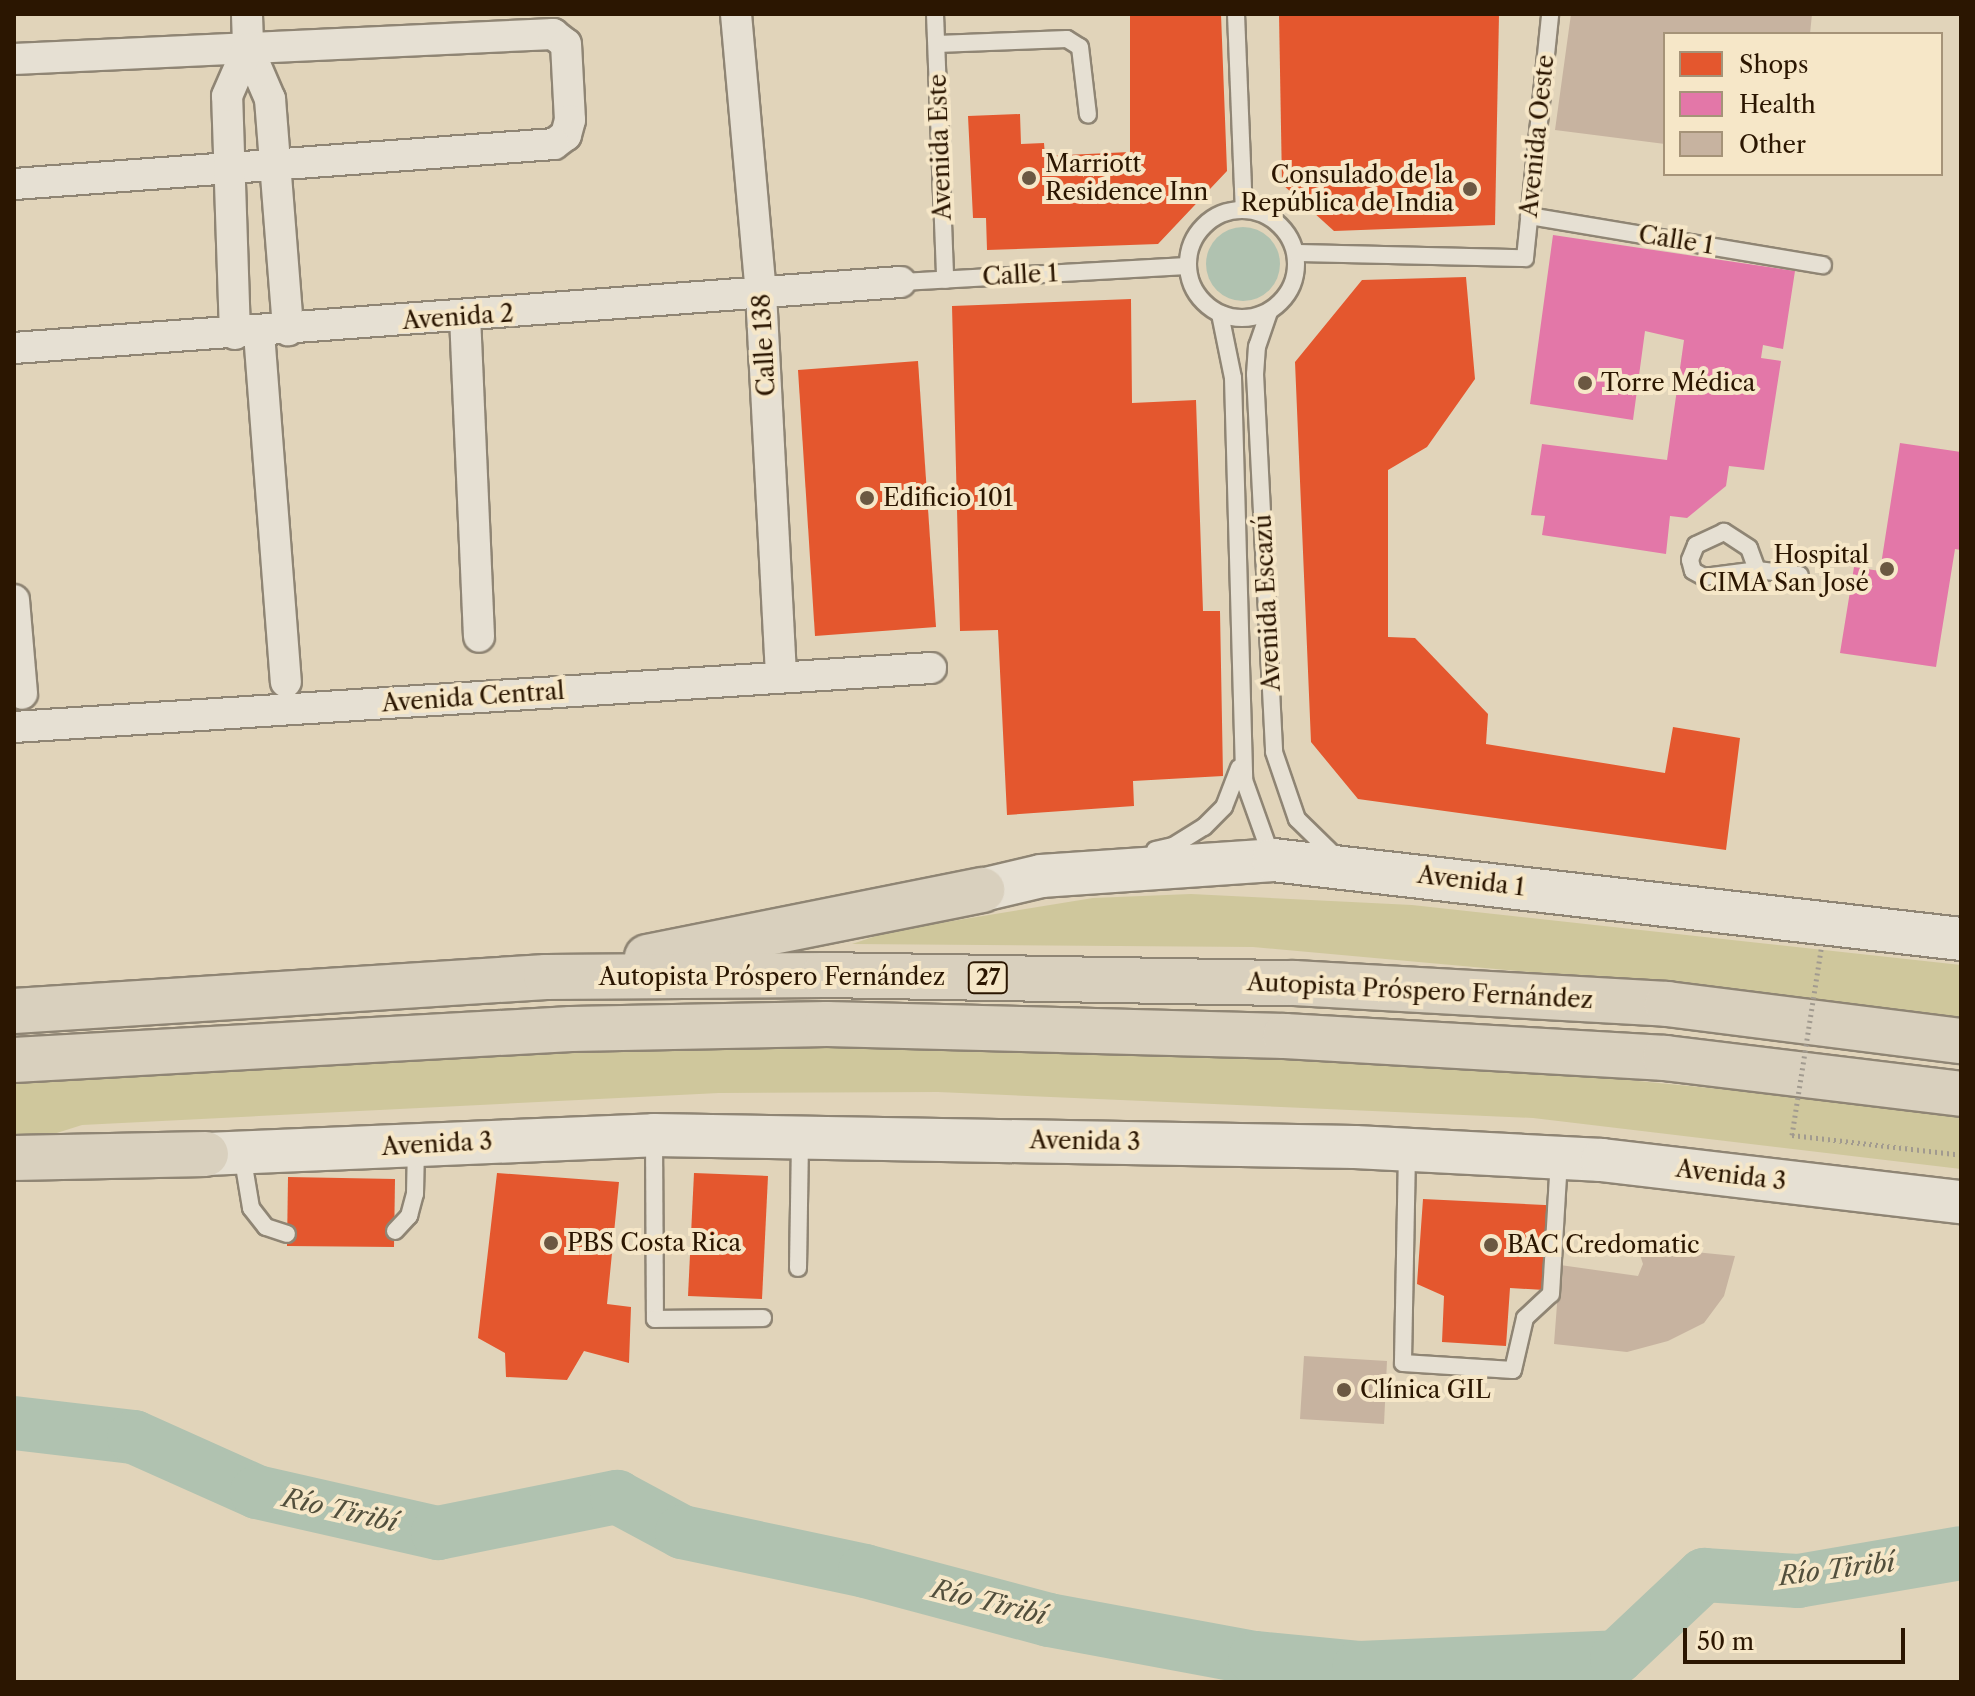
<!DOCTYPE html>
<html>
<head>
<meta charset="utf-8">
<style>
  body { margin:0 }
  #map { position:relative; width:1975px; height:1696px; overflow:hidden; background:#e1d4ba; font-family:"Libre Caslon Text",serif }
  div>[style] { position:absolute }
  [style*='--x'] { left:calc(var(--x)*1px); top:calc(var(--y)*1px); width:calc(var(--w)*1px); rotate:calc(var(--a)*1deg) }
  .green>* { inset:0; background:#cfc79c }
  .water>* { inset:0; background:#b0c2b0 }
  .round { border-radius:50% }
  .shops>* { inset:0; background:#e4572e }
  .health>* { inset:0; background:#e377a8 }
  .river>* { height:54px; margin:-27px; padding:0 27px; transform-origin:27px; border-radius:27px; background:#b0c2b0 }
  .building>* { inset:0; background:#c7b3a0 }
  .path>* { height:5px; margin-top:-2.5px; transform-origin:0; background:repeating-linear-gradient(90deg,#a19a8f 0 2px,transparent 0 6px) }
  .roads { filter:drop-shadow(2px 0 #8f8574) drop-shadow(-2px 0 #8f8574) drop-shadow(0 2px #8f8574) drop-shadow(0 -2px #8f8574) }
  .lane>* { height:16px; margin:-8px; padding:0 8px; transform-origin:8px; border-radius:8px; background:#e6e0d3 }
  .lane>.ring { margin:-8px; padding:0; box-sizing:content-box; background:none; border:16px solid #e6e0d3; border-radius:50% }
  .street>* { height:30px; margin:-15px; padding:0 15px; transform-origin:15px; border-radius:15px; background:#e6e0d3 }
  .secondary>* { height:42px; margin:-21px; padding:0 21px; transform-origin:21px; border-radius:21px; background:#e6e0d3 }
  .highway>* { height:44px; margin:-22px; padding:0 22px; transform-origin:22px; border-radius:22px; background:#d9d0be }
  .path-bridge>* { height:5px; margin-top:-2.5px; transform-origin:0; background:repeating-linear-gradient(90deg,#a19a8f 0 2px,transparent 0 6px) }
  .dots>* { width:22px; height:22px; translate:-50% -50%; box-sizing:border-box; border:4px solid #f6e7c8; border-radius:50% }
  span { translate:-50% -50%; white-space:nowrap; text-align:center; line-height:1.15; -webkit-text-stroke:8px #f6e7c8; paint-order:stroke }
  .shield-label span { padding:2px 6px; background:#f6e7c8; border:2px solid; border-radius:6px; -webkit-text-stroke-width:0 }
  .shield-label { font-size:22px; color:#2b1601; font-weight:700 }
  .street-label { font-size:24px; color:#2b1601 }
  .poi-label { font-size:24px; color:#2b1601 }
  .left { translate:0 -50%; text-align:left }
  .right { translate:-100% -50%; text-align:right }
  .water-label { font-size:26px; color:#524f3c; font-style:italic }
  .frame { position:absolute; inset:0; border:16px solid #2b1601; pointer-events:none }
  .legend { position:absolute; left:1663px; top:32px; width:280px; height:144px; box-sizing:border-box; background:#f6e7c8; border:2px solid #a59378; margin:0; padding:10px 14px; list-style:none; font-size:24px; color:#2b1601 }
  .legend li { display:flex; align-items:center; gap:16px; height:40px }
  .legend b { width:40px; border:2px solid #a59378 }
  .scale { position:absolute; left:1683px; top:1628px; width:222px; height:36px; box-sizing:border-box; border:4px solid #2b1601; border-top:0; padding-left:10px; font-size:24px; line-height:28px; white-space:nowrap; color:#2b1601; -webkit-text-stroke:6px #f6e7c8; paint-order:stroke }
</style>
</head>
<body>
<div id="map">
  <div class="green">
    <i style="clip-path:polygon(1191px 894px,1412px 905px,1961px 965px,1961px 1018px,1761px 993px,1253px 947px,852px 944px,891px 931px,1093px 898px)"></i>
    <i style="clip-path:polygon(720px 1037px,1384px 1056px,1961px 1113px,1961px 1169px,1533px 1118px,938px 1092px,719px 1093px,82px 1125px,41px 1138px,14px 1139px,14px 1078px)"></i>
  </div>
  <div class="water">
    <i class="round" style="left:1206px;top:227px;width:74px;height:74px"></i>
  </div>
  <div class="shops">
    <i style="clip-path:polygon(1130px 14px,1221px 14px,1227px 171px,1158px 244px,987px 250px,986px 218px,973px 218px,968px 116px,1020px 114px,1021px 144px,1044px 143px,1045px 156px,1130px 152px)"></i>
    <i style="clip-path:polygon(1279px 14px,1499px 14px,1495px 225px,1334px 231px,1282px 184px)"></i>
    <i style="clip-path:polygon(1466px 277px,1475px 379px,1427px 447px,1388px 470px,1388px 637px,1415px 638px,1488px 714px,1486px 744px,1665px 773px,1673px 727px,1740px 738px,1726px 850px,1358px 799px,1311px 742px,1295px 362px,1362px 280px)"></i>
    <i style="clip-path:polygon(1131px 299px,1132px 403px,1196px 400px,1203px 611px,1220px 611px,1223px 776px,1133px 781px,1134px 806px,1007px 815px,998px 630px,960px 631px,952px 306px)"></i>
    <i style="clip-path:polygon(918px 361px,936px 627px,815px 636px,798px 370px)"></i>
    <i style="clip-path:polygon(497px 1173px,619px 1182px,607px 1304px,631px 1307px,629px 1363px,584px 1351px,567px 1380px,506px 1377px,505px 1353px,478px 1338px)"></i>
    <i style="clip-path:polygon(694px 1173px,768px 1176px,762px 1299px,688px 1296px)"></i>
    <i style="clip-path:polygon(288px 1177px,395px 1179px,394px 1247px,287px 1246px)"></i>
    <i style="clip-path:polygon(1423px 1199px,1565px 1206px,1560px 1291px,1510px 1288px,1506px 1346px,1442px 1342px,1444px 1296px,1417px 1284px)"></i>
  </div>
  <div class="health">
    <i style="clip-path:polygon(1553px 235px,1795px 271px,1783px 349px,1763px 345px,1761px 358px,1781px 361px,1764px 470px,1729px 466px,1726px 486px,1687px 518px,1670px 516px,1666px 554px,1542px 535px,1545px 516px,1531px 515px,1542px 444px,1667px 460px,1684px 340px,1645px 331px,1633px 420px,1530px 404px)"></i>
    <i style="clip-path:polygon(1900px 443px,1961px 452px,1961px 550px,1955px 549px,1936px 667px,1840px 653px,1854px 567px,1880px 571px)"></i>
  </div>
  <div class="river">
    <i style="--x:14;--y:1423;--w:121;--a:6.7"></i>
    <i style="--x:134;--y:1437;--w:135;--a:24.1"></i>
    <i style="--x:257;--y:1492;--w:186;--a:12.8"></i>
    <i style="--x:438;--y:1533;--w:183;--a:-11.4"></i>
    <i style="--x:617;--y:1497;--w:74;--a:28.3"></i>
    <i style="--x:682;--y:1532;--w:187;--a:12"></i>
    <i style="--x:865;--y:1571;--w:190;--a:14.9"></i>
    <i style="--x:1049;--y:1620;--w:209;--a:10.5"></i>
    <i style="--x:1255;--y:1658;--w:104;--a:5.5"></i>
    <i style="--x:1359;--y:1668;--w:258;--a:-2.4"></i>
    <i style="--x:1617;--y:1657;--w:120;--a:-43.3"></i>
    <i style="--x:1704;--y:1575;--w:94;--a:3.7"></i>
    <i style="--x:1798;--y:1581;--w:165;--a:-9.7"></i>
  </div>
  <div class="building">
    <i style="clip-path:polygon(1571px 14px,1812px 14px,1810px 34px,1665px 34px,1665px 144px,1555px 130px)"></i>
    <i style="clip-path:polygon(1660px 1241px,1676px 1241px,1675px 1250px,1735px 1256px,1724px 1296px,1704px 1323px,1668px 1341px,1627px 1352px,1554px 1344px,1560px 1265px,1638px 1276px,1643px 1264px,1639px 1252px,1659px 1250px)"></i>
    <i style="clip-path:polygon(1304px 1356px,1387px 1361px,1384px 1424px,1300px 1419px)"></i>
  </div>
  <div class="path">
    <i style="--x:1792;--y:1135;--w:170;--a:6.7"></i>
  </div>
  <div class="roads">
    <div class="lane">
      <i style="--x:935;--y:14;--w:266;--a:87.8"></i>
      <i style="--x:1236;--y:14;--w:196;--a:87.7"></i>
      <i style="--x:937;--y:44;--w:130;--a:-2.2"></i>
      <i style="--x:1067;--y:39;--w:15;--a:32"></i>
      <i style="--x:1080;--y:47;--w:68;--a:83.3"></i>
      <i class="ring" style="left:1188px;top:210px;width:92px;height:92px"></i>
      <i style="--x:1529;--y:216;--w:298;--a:9.5"></i>
      <i style="--x:1296;--y:253;--w:229;--a:1.3"></i>
      <i style="--x:1525;--y:258;--w:245;--a:-84.1"></i>
      <i style="--x:901;--y:282;--w:287;--a:-3.2"></i>
      <i style="--x:1269;--y:312;--w:36;--a:109"></i>
      <i style="--x:1257;--y:346;--w:28;--a:94"></i>
      <i style="--x:1255;--y:374;--w:378;--a:87.1"></i>
      <i style="--x:1274;--y:752;--w:71;--a:71.1"></i>
      <i style="--x:1297;--y:819;--w:54;--a:44.3"></i>
      <i style="--x:1220;--y:314;--w:65;--a:78.5"></i>
      <i style="--x:1233;--y:378;--w:402;--a:88.4"></i>
      <i style="--x:1244;--y:780;--w:83;--a:70.3"></i>
      <i style="--x:1757;--y:570;--w:23;--a:-110"></i>
      <i style="--x:1749;--y:548;--w:30;--a:-147"></i>
      <i style="--x:1724;--y:532;--w:31;--a:155"></i>
      <i style="--x:1696;--y:545;--w:16;--a:112"></i>
      <i style="--x:1690;--y:560;--w:11;--a:75"></i>
      <i style="--x:1693;--y:571;--w:13;--a:29"></i>
      <i style="--x:1704;--y:577;--w:53;--a:-7.5"></i>
      <i style="--x:1757;--y:570;--w:43;--a:6.6"></i>
      <i style="--x:1155;--y:850;--w:18;--a:-13"></i>
      <i style="--x:1173;--y:846;--w:36;--a:-32"></i>
      <i style="--x:1204;--y:827;--w:28;--a:-45"></i>
      <i style="--x:1224;--y:807;--w:42;--a:-69"></i>
      <i style="--x:654;--y:1136;--w:183;--a:89.7"></i>
      <i style="--x:655;--y:1319;--w:108;--a:-0.5"></i>
      <i style="--x:1407;--y:1152;--w:211;--a:91.1"></i>
      <i style="--x:1403;--y:1363;--w:110;--a:3.6"></i>
      <i style="--x:1513;--y:1370;--w:53;--a:-77"></i>
      <i style="--x:1525;--y:1318;--w:35;--a:-43"></i>
      <i style="--x:1551;--y:1294;--w:134;--a:-86.6"></i>
      <i style="--x:242;--y:1154;--w:55;--a:80.5"></i>
      <i style="--x:251;--y:1208;--w:24;--a:52"></i>
      <i style="--x:266;--y:1227;--w:22;--a:18"></i>
      <i style="--x:395;--y:1231;--w:21;--a:-47"></i>
      <i style="--x:409;--y:1216;--w:23;--a:-75"></i>
      <i style="--x:415;--y:1194;--w:46;--a:-88.8"></i>
      <i style="--x:798;--y:1268;--w:128;--a:-89.1"></i>
    </div>
    <div class="street">
      <i style="--x:736;--y:14;--w:280;--a:84.9"></i>
      <i style="--x:761;--y:293;--w:384;--a:87"></i>
      <i style="--x:247;--y:15;--w:33;--a:88"></i>
      <i style="--x:248;--y:48;--w:56;--a:66.7"></i>
      <i style="--x:270;--y:99;--w:232;--a:85.5"></i>
      <i style="--x:14;--y:59;--w:540;--a:-2.66"></i>
      <i style="--x:553;--y:34;--w:16;--a:38"></i>
      <i style="--x:566;--y:44;--w:76;--a:87"></i>
      <i style="--x:570;--y:120;--w:16;--a:105"></i>
      <i style="--x:566;--y:135;--w:15;--a:143"></i>
      <i style="--x:554;--y:144;--w:541;--a:175.76"></i>
      <i style="--x:465;--y:316;--w:321;--a:87.5"></i>
      <i style="--x:259;--y:333;--w:350;--a:85.6"></i>
      <i style="--x:235;--y:334;--w:238;--a:-91.9"></i>
      <i style="--x:227;--y:96;--w:52;--a:-66.4"></i>
      <i style="--x:14;--y:348;--w:889;--a:-4.26"></i>
      <i style="--x:14;--y:600;--w:94;--a:85.1"></i>
      <i style="--x:14;--y:727;--w:919;--a:-3.68"></i>
    </div>
    <div class="secondary">
      <i style="--x:982;--y:890;--w:61;--a:-13.3"></i>
      <i style="--x:1041;--y:876;--w:233;--a:-3.9"></i>
      <i style="--x:1273;--y:860;--w:693;--a:6.55"></i>
      <i style="--x:206;--y:1154;--w:448;--a:-2.4"></i>
      <i style="--x:654;--y:1135;--w:701;--a:0.98"></i>
      <i style="--x:1355;--y:1147;--w:247;--a:3"></i>
      <i style="--x:1602;--y:1160;--w:361;--a:6.7"></i>
    </div>
    <div class="highway">
      <i style="--x:647;--y:957;--w:342;--a:-11.3"></i>
      <i style="--x:14;--y:1011;--w:533;--a:-3.66"></i>
      <i style="--x:546;--y:977;--w:278;--a:-0.4"></i>
      <i style="--x:824;--y:975;--w:470;--a:1"></i>
      <i style="--x:1294;--y:983;--w:374;--a:3.2"></i>
      <i style="--x:1667;--y:1004;--w:296;--a:7.2"></i>
      <i style="--x:14;--y:1060;--w:558;--a:-3.19"></i>
      <i style="--x:571;--y:1029;--w:256;--a:-1.1"></i>
      <i style="--x:827;--y:1024;--w:458;--a:1.5"></i>
      <i style="--x:1285;--y:1036;--w:381;--a:3.3"></i>
      <i style="--x:1665;--y:1058;--w:298;--a:6.9"></i>
      <i style="--x:14;--y:1158;--w:192;--a:-1.2"></i>
    </div>
  </div>
  <div class="path-bridge">
    <i style="--x:1792;--y:1135;--w:193;--a:-81.1"></i>
  </div>
  <div class="dots">
    <i style="left:1029px;top:178px;background:#6b5842"></i>
    <i style="left:1470px;top:189px;background:#6b5842"></i>
    <i style="left:1585px;top:383px;background:#6b5842"></i>
    <i style="left:867px;top:498px;background:#6b5842"></i>
    <i style="left:1887px;top:569px;background:#6b5842"></i>
    <i style="left:551px;top:1243px;background:#6b5842"></i>
    <i style="left:1491px;top:1245px;background:#6b5842"></i>
    <i style="left:1344px;top:1390px;background:#6b5842"></i>
  </div>
  <div class="shield-label">
    <span style="left:988px;top:978px">27</span>
  </div>
  <div class="street-label">
    <span style="left:1537px;top:136px;rotate:-84deg">Avenida Oeste</span>
    <span style="left:940px;top:147px;rotate:-92deg">Avenida Este</span>
    <span style="left:1676px;top:240px;rotate:9deg">Calle 1</span>
    <span style="left:1020px;top:275px;rotate:-3deg">Calle 1</span>
    <span style="left:458px;top:317px;rotate:-4deg">Avenida 2</span>
    <span style="left:764px;top:345px;rotate:-93deg">Calle 138</span>
    <span style="left:1267px;top:603px;rotate:-93deg">Avenida Escazú</span>
    <span style="left:473px;top:697px;rotate:-4deg">Avenida Central</span>
    <span style="left:1471px;top:881px;rotate:7deg">Avenida 1</span>
    <span style="left:772px;top:977px">Autopista Próspero Fernández</span>
    <span style="left:1420px;top:991px;rotate:3deg">Autopista Próspero Fernández</span>
    <span style="left:1085px;top:1141px;rotate:1deg">Avenida 3</span>
    <span style="left:437px;top:1144px;rotate:-3deg">Avenida 3</span>
    <span style="left:1731px;top:1175px;rotate:7deg">Avenida 3</span>
  </div>
  <div class="poi-label">
    <span class="left" style="left:1045px;top:178px">Marriott<br>Residence Inn</span>
    <span class="right" style="left:1454px;top:189px">Consulado de la<br>República de India</span>
    <span class="left" style="left:1601px;top:383px">Torre Médica</span>
    <span class="left" style="left:883px;top:498px">Edificio 101</span>
    <span class="right" style="left:1869px;top:569px">Hospital<br>CIMA San José</span>
    <span class="left" style="left:567px;top:1243px">PBS Costa Rica</span>
    <span class="left" style="left:1507px;top:1245px">BAC Credomatic</span>
    <span class="left" style="left:1360px;top:1390px">Clínica GIL</span>
  </div>
  <div class="water-label">
    <span style="left:340px;top:1511px;rotate:13deg">Río Tiribí</span>
    <span style="left:1837px;top:1570px;rotate:-7deg">Río Tiribí</span>
    <span style="left:989px;top:1603px;rotate:14deg">Río Tiribí</span>
  </div>
  <div class="frame"></div>
  <ul class="legend">
  <li><b style="height:22px;background:#e4572e"></b>Shops</li>
  <li><b style="height:22px;background:#e377a8"></b>Health</li>
  <li><b style="height:22px;background:#c7b3a0"></b>Other</li>
  </ul>
  <div class="scale">50 m</div>
</div>
</body>
</html>
